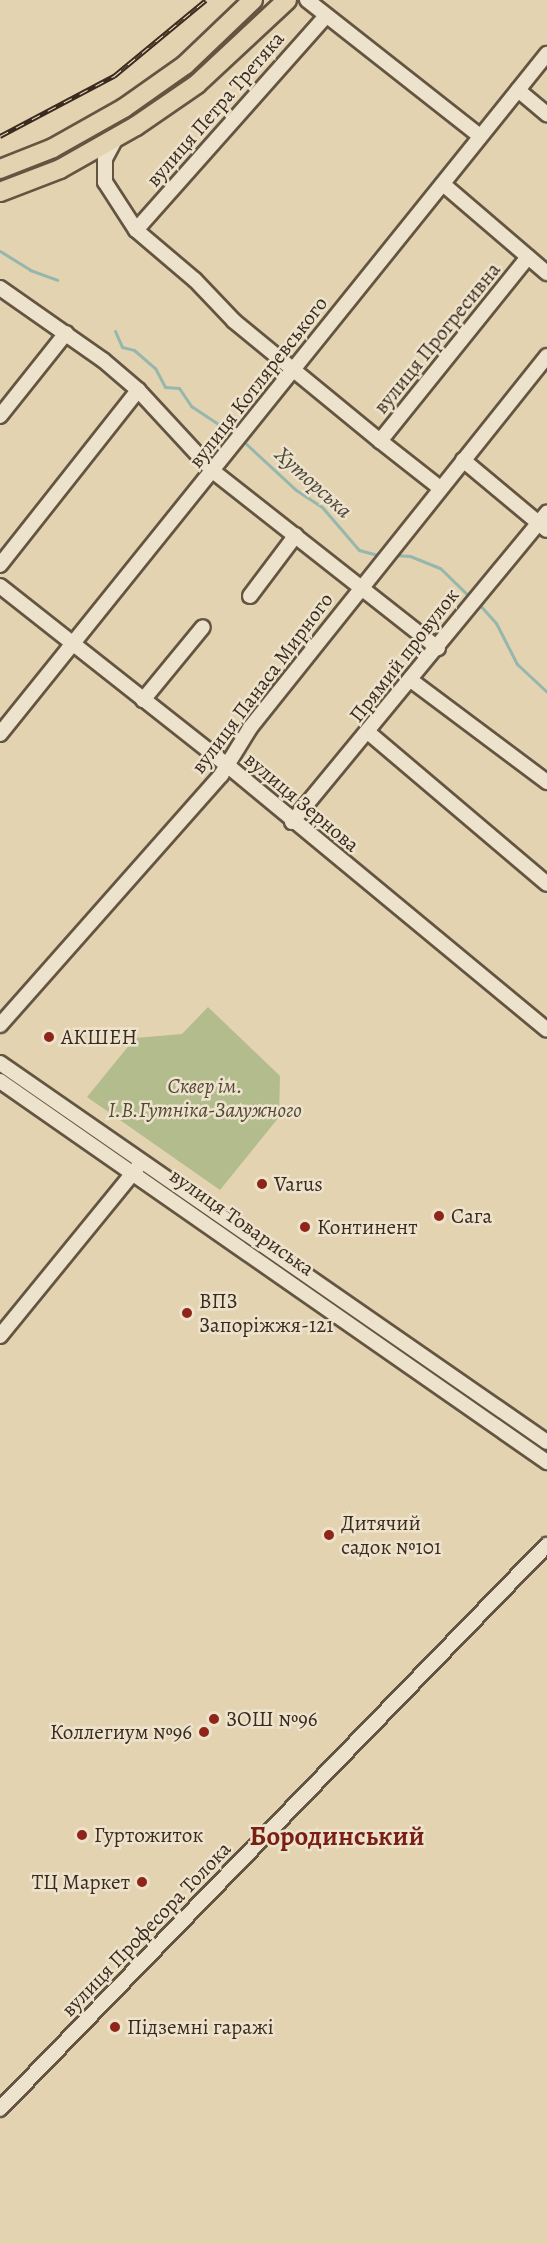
<!DOCTYPE html>
<html>
<head>
<meta charset="utf-8">
<style>
  body { margin:0 }
  #map { position:relative; width:547px; height:2244px; overflow:hidden; background:#e3d3b0; font-family:Alegreya,serif }
  div>[style] { position:absolute }
  [style*='--x'] { left:calc(var(--x)*1px); top:calc(var(--y)*1px); width:calc(var(--w)*1px); rotate:calc(var(--a)*1deg) }
  .green>* { inset:0; background:#b3bc8c }
  .stream>* { height:3px; margin:-1.5px; padding:0 1.5px; transform-origin:1.5px; border-radius:1.5px; background:#95b7ae }
  .roads { filter:drop-shadow(2px 0 #645542) drop-shadow(-2px 0 #645542) drop-shadow(0 2px #645542) drop-shadow(0 -2px #645542) }
  .minor>* { height:14px; margin:-7px; padding:0 7px; transform-origin:7px; border-radius:7px; background:#ede2cc }
  .major>* { height:18px; margin:-9px; padding:0 9px; transform-origin:9px; border-radius:9px; background:#e3d3b0 }
  .rail>* { height:5px; margin-top:-2.5px; transform-origin:0; background:repeating-linear-gradient(90deg,#ede2cc 0 9px,#3a2b1e 0 18px); box-sizing:border-box; border-block:2px solid #3a2b1e }
  .dots>* { width:16px; height:16px; translate:-50% -50%; box-sizing:border-box; border:3px solid #ede2cc; border-radius:50% }
  span { translate:-50% -50%; white-space:nowrap; text-align:center; line-height:1.15; -webkit-text-stroke:5px #ede2cc; paint-order:stroke }
  .street-label { font-size:21px; color:#3a2b1e }
  .poi-label { font-size:21px; color:#3a2b1e }
  .left { translate:0 -50%; text-align:left }
  .right { translate:-100% -50%; text-align:right }
  .park-label { font-size:21px; color:#524834; font-style:italic }
  .water-label { font-size:22px; color:#4c473b; font-style:italic }
  .district-label { font-size:27px; color:#7a1f14; font-weight:700 }
</style>
</head>
<body>
<div id="map">
  <div class="green">
    <i style="clip-path:polygon(208px 1007px,280px 1076px,279px 1117px,220px 1190px,87px 1097px,135px 1038px,182px 1034px)"></i>
  </div>
  <div class="stream">
    <i style="--x:0;--y:251;--w:36;--a:32"></i>
    <i style="--x:30;--y:270;--w:29;--a:20"></i>
    <i style="--x:115;--y:331;--w:17;--a:66"></i>
    <i style="--x:122;--y:347;--w:12;--a:14"></i>
    <i style="--x:134;--y:350;--w:28;--a:41"></i>
    <i style="--x:155;--y:368;--w:21;--a:62"></i>
    <i style="--x:165;--y:387;--w:14;--a:4"></i>
    <i style="--x:179;--y:388;--w:22;--a:56"></i>
    <i style="--x:191;--y:406;--w:53;--a:33.4"></i>
    <i style="--x:243;--y:441;--w:72;--a:42.8"></i>
    <i style="--x:296;--y:490;--w:31;--a:33"></i>
    <i style="--x:322;--y:507;--w:57;--a:49.3"></i>
    <i style="--x:359;--y:550;--w:24;--a:15"></i>
    <i style="--x:395;--y:555;--w:15;--a:4"></i>
    <i style="--x:410;--y:556;--w:32;--a:22"></i>
    <i style="--x:440;--y:568;--w:45;--a:44.1"></i>
    <i style="--x:477;--y:602;--w:28;--a:48"></i>
    <i style="--x:496;--y:623;--w:46;--a:62.9"></i>
    <i style="--x:517;--y:664;--w:41;--a:43"></i>
  </div>
  <div class="roads">
    <div class="minor">
      <i style="--x:307;--y:0;--w:220;--a:38.2"></i>
      <i style="--x:518;--y:90;--w:38;--a:40"></i>
      <i style="--x:115;--y:140;--w:21;--a:118"></i>
      <i style="--x:105;--y:159;--w:23;--a:90"></i>
      <i style="--x:105;--y:182;--w:57;--a:57.1"></i>
      <i style="--x:136;--y:230;--w:77;--a:40.3"></i>
      <i style="--x:195;--y:280;--w:57;--a:46.4"></i>
      <i style="--x:234;--y:321;--w:189;--a:39.4"></i>
      <i style="--x:443;--y:184;--w:137;--a:40.6"></i>
      <i style="--x:136;--y:230;--w:286;--a:-48.4"></i>
      <i style="--x:0;--y:288;--w:126;--a:35"></i>
      <i style="--x:103;--y:360;--w:46;--a:40.6"></i>
      <i style="--x:138;--y:390;--w:112;--a:47.2"></i>
      <i style="--x:214;--y:472;--w:285;--a:38.2"></i>
      <i style="--x:0;--y:416;--w:106;--a:-51.5"></i>
      <i style="--x:463;--y:460;--w:109;--a:39.8"></i>
      <i style="--x:440;--y:488;--w:76;--a:-141.9"></i>
      <i style="--x:380;--y:441;--w:236;--a:-51.2"></i>
      <i style="--x:0;--y:565;--w:223;--a:-51.7"></i>
      <i style="--x:0;--y:586;--w:289;--a:38.3"></i>
      <i style="--x:227;--y:765;--w:415;--a:39.6"></i>
      <i style="--x:250;--y:596;--w:76;--a:-53"></i>
      <i style="--x:412;--y:681;--w:169;--a:36.8"></i>
      <i style="--x:143;--y:700;--w:94;--a:-50.6"></i>
      <i style="--x:369;--y:733;--w:233;--a:40.3"></i>
      <i style="--x:0;--y:734;--w:873;--a:-51.19"></i>
      <i style="--x:292;--y:822;--w:401;--a:-50.5"></i>
      <i style="--x:0;--y:1025;--w:334;--a:-48.5"></i>
      <i style="--x:221;--y:775;--w:55;--a:-58.3"></i>
      <i style="--x:250;--y:728;--w:476;--a:-51.4"></i>
      <i style="--x:0;--y:1063;--w:665;--a:34.72"></i>
      <i style="--x:0;--y:1081;--w:667;--a:34.86"></i>
      <i style="--x:0;--y:1336;--w:217;--a:-50.8"></i>
      <i style="--x:0;--y:2109;--w:786;--a:-45.88"></i>
    </div>
    <div class="major">
      <i style="--x:0;--y:169;--w:57;--a:-21.6"></i>
      <i style="--x:53;--y:148;--w:81;--a:-29.4"></i>
      <i style="--x:124;--y:108;--w:75;--a:-35.2"></i>
      <i style="--x:185;--y:65;--w:94;--a:-43.7"></i>
      <i style="--x:0;--y:192;--w:64;--a:-21"></i>
      <i style="--x:60;--y:169;--w:87;--a:-29.5"></i>
      <i style="--x:136;--y:126;--w:74;--a:-34.5"></i>
      <i style="--x:197;--y:84;--w:123;--a:-43"></i>
    </div>
  </div>
  <div class="rail">
    <i style="--x:0;--y:136;--w:129;--a:-27.8"></i>
    <i style="--x:114;--y:76;--w:119;--a:-39.6"></i>
  </div>
  <div class="dots">
    <i style="left:49px;top:1037px;background:#8f2418"></i>
    <i style="left:262px;top:1184px;background:#8f2418"></i>
    <i style="left:439px;top:1216px;background:#8f2418"></i>
    <i style="left:305px;top:1227px;background:#8f2418"></i>
    <i style="left:187px;top:1313px;background:#8f2418"></i>
    <i style="left:329px;top:1535px;background:#8f2418"></i>
    <i style="left:214px;top:1719px;background:#8f2418"></i>
    <i style="left:204px;top:1732px;background:#8f2418"></i>
    <i style="left:82px;top:1835px;background:#8f2418"></i>
    <i style="left:142px;top:1882px;background:#8f2418"></i>
    <i style="left:115px;top:2027px;background:#8f2418"></i>
  </div>
  <div class="street-label">
    <span style="left:215px;top:109px;rotate:-49deg">вулиця Петра Третяка</span>
    <span style="left:437px;top:338px;rotate:-51deg">вулиця Прогресивна</span>
    <span style="left:258px;top:382px;rotate:-52deg">вулиця Котляревського</span>
    <span style="left:404px;top:655px;rotate:-52deg">Прямий провулок</span>
    <span style="left:262px;top:683px;rotate:-53deg">вулиця Панаса Мирного</span>
    <span style="left:302px;top:802px;rotate:40deg">вулиця Зернова</span>
    <span style="left:242px;top:1222px;rotate:35deg">вулиця Товариська</span>
    <span style="left:146px;top:1929px;rotate:-46deg">вулиця Професора Толока</span>
  </div>
  <div class="poi-label">
    <span class="left" style="left:61px;top:1037px">АКШЕН</span>
    <span class="left" style="left:274px;top:1184px">Varus</span>
    <span class="left" style="left:451px;top:1216px">Сага</span>
    <span class="left" style="left:317px;top:1227px">Континент</span>
    <span class="left" style="left:199px;top:1313px">ВПЗ<br>Запоріжжя-121</span>
    <span class="left" style="left:341px;top:1535px">Дитячий<br>садок №101</span>
    <span class="left" style="left:226px;top:1719px">ЗОШ №96</span>
    <span class="right" style="left:192px;top:1732px">Коллегиум №96</span>
    <span class="left" style="left:94px;top:1835px">Гуртожиток</span>
    <span class="right" style="left:130px;top:1882px">ТЦ Маркет</span>
    <span class="left" style="left:127px;top:2027px">Підземні гаражі</span>
  </div>
  <div class="park-label">
    <span style="left:205px;top:1098px">Сквер ім.<br>І.В.Гутніка-Залужного</span>
  </div>
  <div class="water-label">
    <span style="left:313px;top:483px;rotate:42deg">Хуторська</span>
  </div>
  <div class="district-label">
    <span style="left:337px;top:1837px">Бородинський</span>
  </div>
</div>
</body>
</html>
